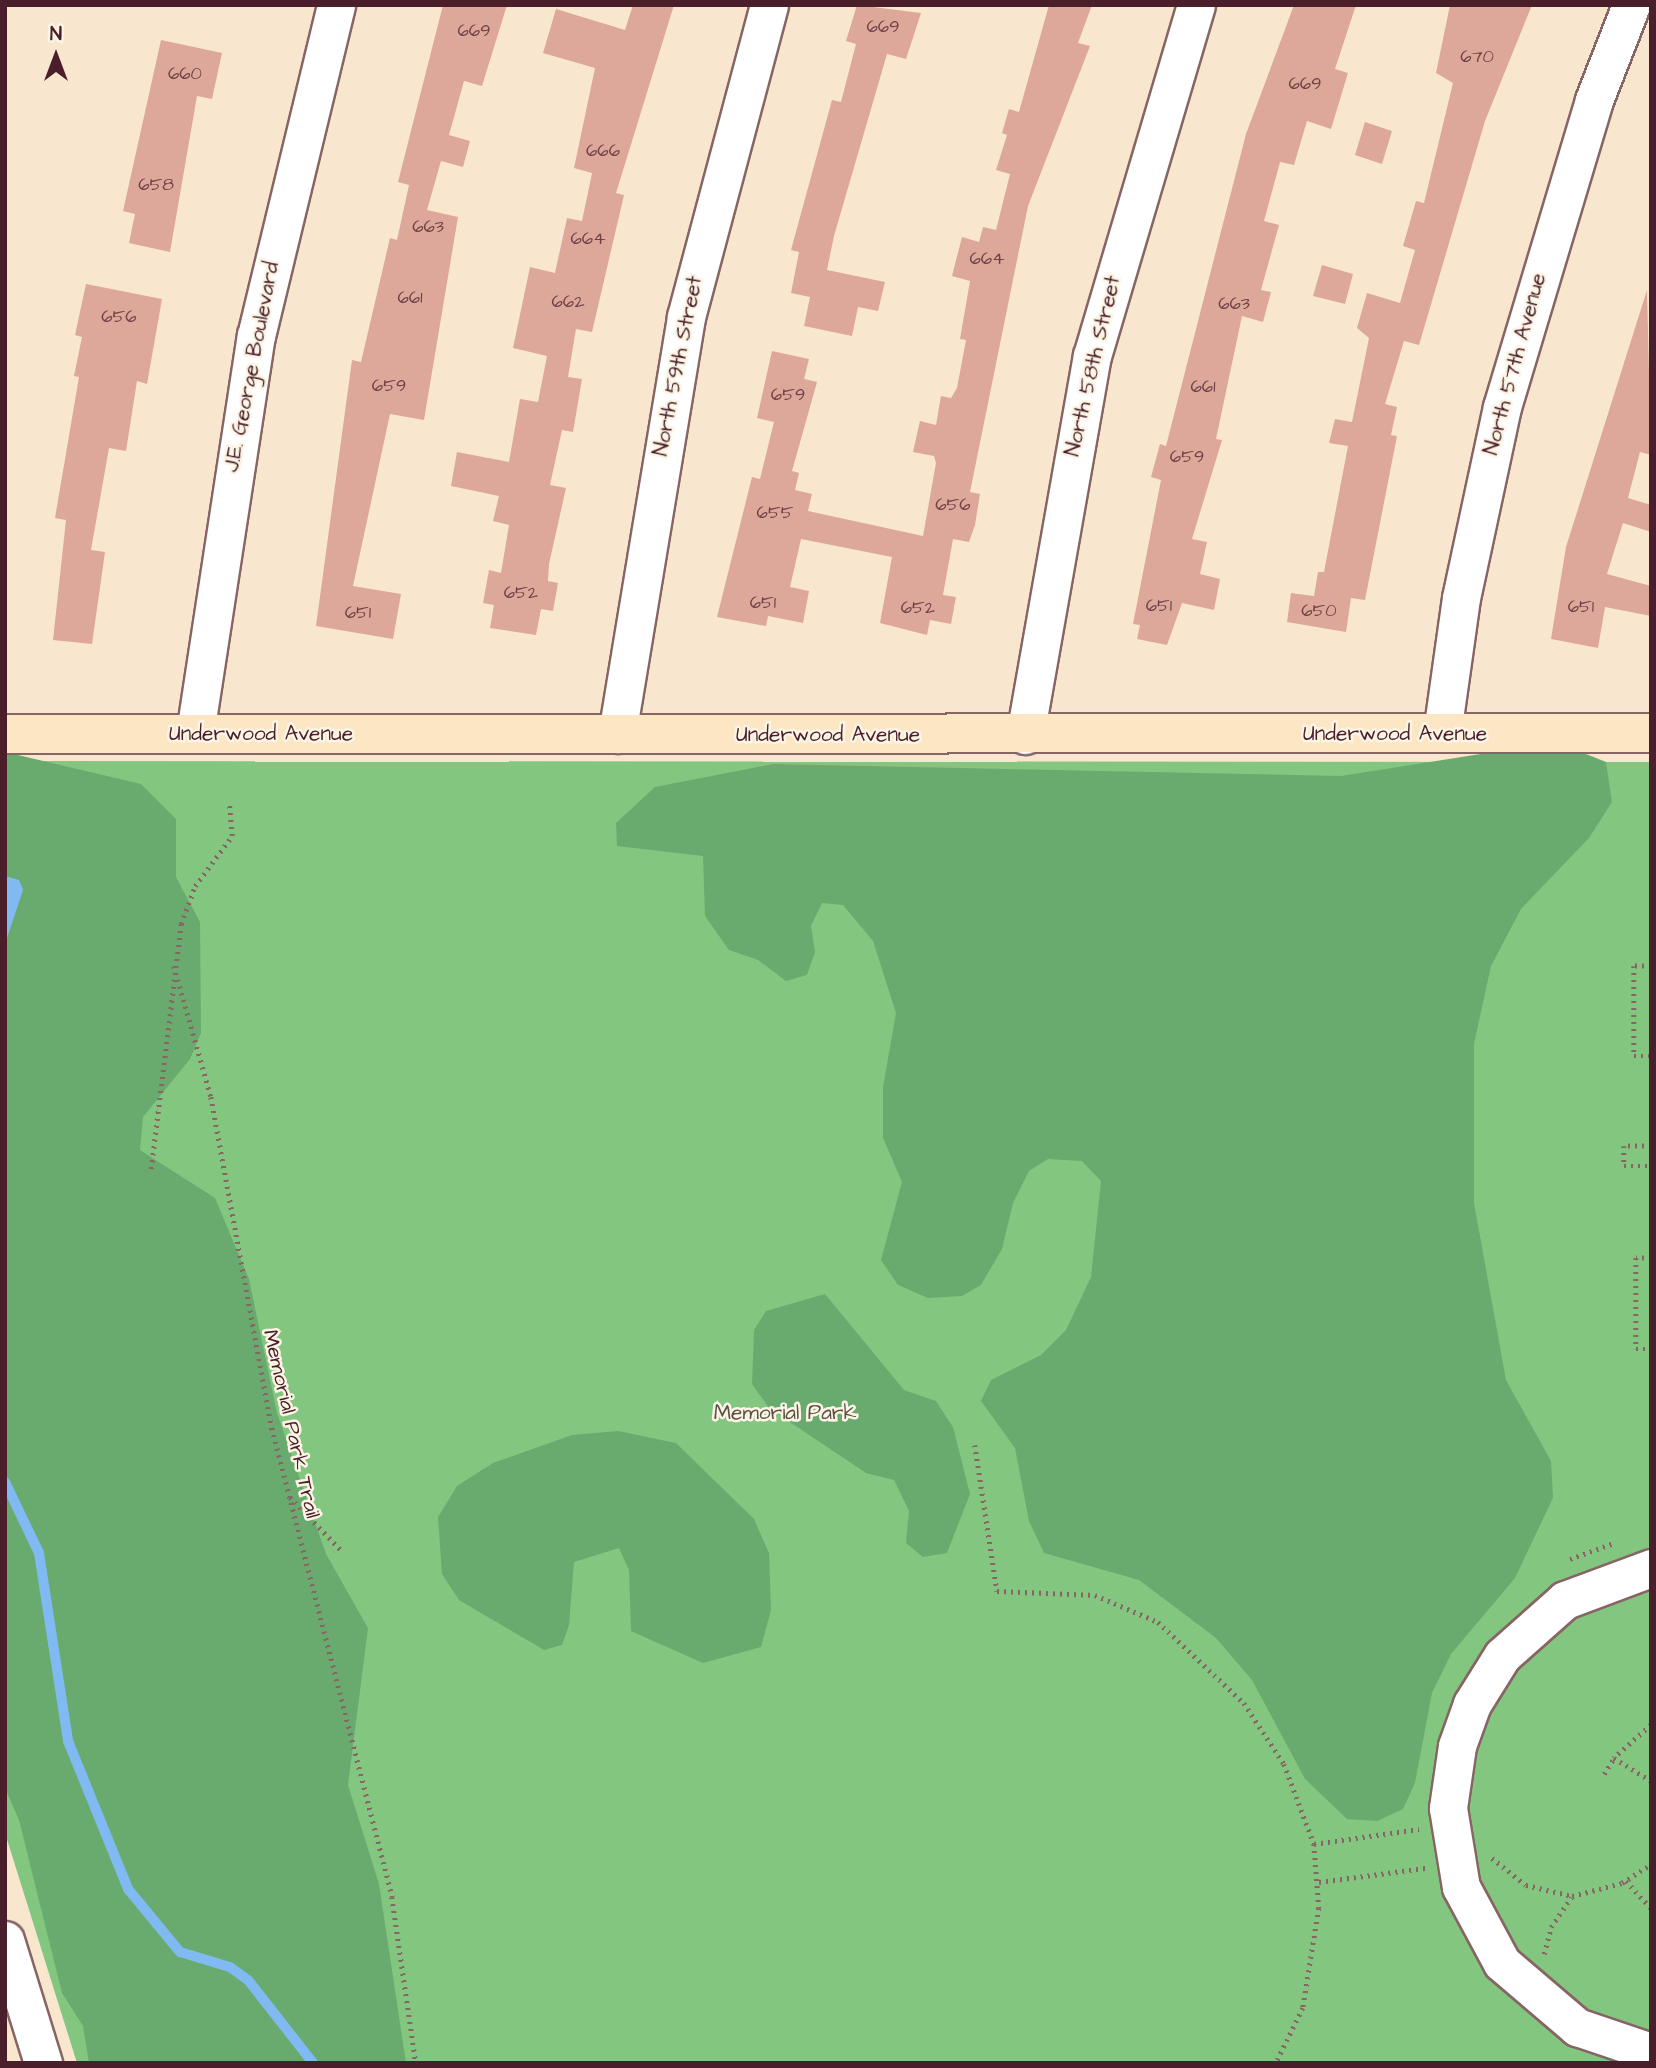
<!DOCTYPE html>
<html>
<head>
<meta charset="utf-8">
<style>
  body { margin:0 }
  #map { position:relative; width:1656px; height:2068px; overflow:hidden; background:#f8e6ce; font-family:"Architects Daughter",sans-serif }
  div>[style] { position:absolute }
  [style*='--x'] { left:calc(var(--x)*1px); top:calc(var(--y)*1px); width:calc(var(--w)*1px); rotate:calc(var(--a)*1deg) }
  .green>* { inset:0; background:#82c680 }
  .forest>* { inset:0; background:#69ab6e }
  .water>* { inset:0; background:#81baf2 }
  .stream>* { height:10px; margin:-5px; padding:0 5px; transform-origin:5px; border-radius:5px; background:#81baf2 }
  .building>* { inset:0; background:#dda89a }
  .path>* { height:4.5px; margin-top:-2.25px; transform-origin:0; background:repeating-linear-gradient(90deg,#876564 0 2px,transparent 0 7px) }
  .roads { filter:drop-shadow(2px 0 #876564) drop-shadow(-2px 0 #876564) drop-shadow(0 2px #876564) drop-shadow(0 -2px #876564) }
  .street>* { height:37px; margin:-18.5px; padding:0 18.5px; transform-origin:18.5px; border-radius:18.5px; background:#fff }
  .secondary>* { height:38px; margin:-19px; padding:0 19px; transform-origin:19px; border-radius:19px; background:#fce6c4 }
  span { translate:-50% -50%; white-space:nowrap; text-align:center; line-height:1.15; -webkit-text-stroke:5px #fcf5e5; paint-order:stroke }
  .number-label { font-size:18px; color:#6f4147 }
  .number-label span { -webkit-text-stroke-width:0 }
  .street-label { font-size:21px; color:#4a1f2b }
  .park-label { font-size:21px; color:#5b5144 }
  .frame { position:absolute; inset:0; border:7px solid #4a1f2b; pointer-events:none }
  .north { position:absolute; left:21px; top:21px; width:70px; height:70px; -webkit-text-stroke:5px #fcf5e5; paint-order:stroke; rotate:0deg; font-size:19px; font-weight:700; line-height:28px; text-align:center; color:#4a1f2b }
  .north::after { content:''; display:block; margin:auto; width:24px; height:32px; background:#4a1f2b; clip-path:polygon(50% 0,100% 100%,50% 72%,0 100%) }
</style>
</head>
<body>
<div id="map">
  <div class="green">
    <i style="clip-path:polygon(5px 761px,1651px 762px,1651px 2063px,77px 2063px,5px 1833px)"></i>
  </div>
  <div class="forest">
    <i style="clip-path:polygon(5px 752px,141px 784px,176px 819px,176px 877px,200px 922px,201px 1033px,190px 1059px,143px 1117px,140px 1150px,215px 1198px,249px 1279px,277px 1413px,326px 1554px,368px 1628px,348px 1785px,379px 1884px,406px 2063px,89px 2063px,83px 2026px,62px 1993px,19px 1820px,5px 1788px)"></i>
    <i style="clip-path:polygon(1487px 753px,1586px 754px,1606px 762px,1612px 802px,1589px 838px,1521px 909px,1491px 966px,1474px 1044px,1474px 1203px,1506px 1380px,1551px 1461px,1553px 1498px,1515px 1578px,1451px 1654px,1432px 1693px,1415px 1783px,1403px 1809px,1377px 1821px,1347px 1819px,1305px 1779px,1252px 1680px,1216px 1638px,1139px 1580px,1044px 1553px,1029px 1521px,1015px 1448px,981px 1401px,991px 1380px,1041px 1355px,1066px 1330px,1091px 1277px,1101px 1181px,1082px 1161px,1048px 1159px,1029px 1171px,1013px 1203px,1002px 1249px,981px 1285px,962px 1296px,928px 1298px,898px 1285px,881px 1260px,902px 1182px,883px 1138px,883px 1087px,896px 1013px,873px 941px,843px 905px,822px 903px,811px 926px,815px 952px,807px 975px,786px 981px,758px 960px,729px 950px,705px 916px,703px 856px,617px 846px,616px 823px,655px 787px,773px 764px,1341px 776px)"></i>
    <i style="clip-path:polygon(825px 1294px,904px 1390px,936px 1401px,953px 1427px,970px 1494px,947px 1553px,923px 1557px,906px 1543px,909px 1511px,894px 1480px,866px 1473px,769px 1408px,752px 1384px,754px 1330px,766px 1311px)"></i>
    <i style="clip-path:polygon(618px 1431px,676px 1443px,754px 1519px,769px 1553px,771px 1610px,761px 1647px,703px 1663px,631px 1631px,629px 1570px,619px 1548px,574px 1562px,569px 1625px,562px 1645px,544px 1650px,459px 1600px,442px 1574px,438px 1517px,457px 1486px,493px 1463px,572px 1435px)"></i>
  </div>
  <div class="water">
    <i style="clip-path:polygon(5px 876px,19px 880px,23px 890px,5px 944px)"></i>
  </div>
  <div class="stream">
    <i style="--x:5;--y:1482;--w:79;--a:64.4"></i>
    <i style="--x:39;--y:1553;--w:190;--a:81.2"></i>
    <i style="--x:68;--y:1741;--w:160;--a:67.9"></i>
    <i style="--x:128;--y:1889;--w:82;--a:50.5"></i>
    <i style="--x:180;--y:1952;--w:52;--a:16.7"></i>
    <i style="--x:230;--y:1967;--w:22;--a:36"></i>
    <i style="--x:248;--y:1980;--w:105;--a:51.9"></i>
  </div>
  <div class="building">
    <i style="clip-path:polygon(443px 5px,507px 5px,482px 86px,464px 81px,449px 135px,470px 141px,463px 167px,441px 161px,427px 210px,458px 217px,424px 420px,390px 414px,353px 586px,401px 594px,393px 639px,316px 626px,352px 360px,361px 362px,390px 238px,397px 240px,409px 185px,398px 182px)"></i>
    <i style="clip-path:polygon(633px 5px,674px 5px,616px 193px,624px 195px,592px 332px,576px 329px,568px 377px,582px 379px,573px 432px,562px 430px,550px 485px,566px 488px,549px 564px,548px 581px,558px 583px,553px 611px,541px 609px,536px 635px,490px 628px,494px 605px,483px 603px,489px 570px,501px 573px,509px 525px,493px 521px,499px 496px,451px 486px,457px 452px,509px 462px,520px 399px,538px 402px,547px 356px,513px 348px,530px 267px,555px 273px,567px 218px,582px 221px,592px 173px,574px 168px,595px 68px,543px 53px,556px 9px,625px 30px)"></i>
    <i style="clip-path:polygon(857px 5px,921px 13px,906px 59px,887px 54px,834px 236px,827px 270px,885px 282px,878px 311px,858px 307px,852px 336px,804px 326px,810px 297px,791px 293px,799px 252px,791px 250px,832px 100px,841px 102px,856px 44px,846px 41px)"></i>
    <i style="clip-path:polygon(1049px 5px,1092px 5px,1078px 43px,1090px 46px,1028px 206px,970px 492px,980px 494px,975px 525px,969px 542px,953px 539px,943px 595px,956px 597px,951px 624px,930px 620px,927px 635px,880px 623px,892px 557px,801px 539px,790px 587px,809px 591px,803px 623px,768px 616px,766px 626px,717px 617px,752px 477px,760px 479px,774px 422px,757px 418px,772px 351px,809px 359px,804px 379px,817px 382px,792px 471px,799px 473px,795px 490px,812px 494px,808px 511px,923px 536px,936px 463px,934px 456px,913px 452px,917px 434px,920px 421px,936px 425px,941px 396px,951px 398px,957px 388px,966px 340px,960px 339px,970px 281px,952px 276px,962px 237px,979px 242px,983px 227px,996px 230px,1010px 174px,996px 170px,1007px 135px,1002px 133px,1009px 109px,1019px 112px)"></i>
    <i style="clip-path:polygon(1294px 5px,1356px 5px,1335px 69px,1348px 73px,1331px 129px,1307px 121px,1294px 165px,1280px 162px,1264px 221px,1279px 225px,1261px 290px,1271px 292px,1263px 322px,1242px 316px,1216px 439px,1222px 440px,1192px 539px,1207px 542px,1200px 574px,1220px 579px,1214px 610px,1182px 603px,1167px 645px,1137px 639px,1140px 625px,1133px 624px,1161px 480px,1151px 477px,1160px 444px,1166px 446px,1246px 134px)"></i>
    <i style="clip-path:polygon(1450px 5px,1532px 5px,1485px 121px,1419px 345px,1404px 341px,1385px 404px,1397px 407px,1391px 435px,1397px 436px,1365px 600px,1351px 598px,1346px 632px,1287px 622px,1291px 593px,1314px 596px,1318px 572px,1324px 572px,1348px 446px,1329px 443px,1335px 419px,1352px 422px,1369px 338px,1357px 328px,1367px 293px,1400px 303px,1415px 250px,1403px 246px,1416px 201px,1424px 203px,1453px 83px,1436px 73px)"></i>
    <i style="clip-path:polygon(161px 40px,222px 53px,212px 99px,197px 96px,170px 252px,129px 243px,135px 214px,123px 211px)"></i>
    <i style="clip-path:polygon(1365px 122px,1392px 131px,1382px 164px,1355px 155px)"></i>
    <i style="clip-path:polygon(1322px 265px,1353px 274px,1345px 304px,1313px 296px)"></i>
    <i style="clip-path:polygon(86px 284px,162px 299px,147px 384px,137px 381px,126px 451px,109px 448px,91px 550px,105px 552px,92px 644px,53px 640px,66px 520px,55px 518px,79px 377px,74px 376px,82px 337px,75px 335px)"></i>
    <i style="clip-path:polygon(1647px 290px,1651px 455px,1640px 452px,1628px 498px,1651px 505px,1651px 532px,1623px 523px,1607px 574px,1651px 586px,1651px 616px,1605px 607px,1598px 648px,1551px 639px,1566px 547px)"></i>
  </div>
  <div class="path">
    <i style="--x:174;--y:966;--w:136;--a:74.2"></i>
    <i style="--x:211;--y:1097;--w:337;--a:79.6"></i>
    <i style="--x:272;--y:1428;--w:484;--a:75.6"></i>
    <i style="--x:392;--y:1897;--w:168;--a:81.8"></i>
    <i style="--x:1651;--y:966;--w:17;--a:180"></i>
    <i style="--x:1634;--y:966;--w:90;--a:90"></i>
    <i style="--x:1634;--y:1056;--w:17;--a:0"></i>
    <i style="--x:1651;--y:1146;--w:27;--a:180"></i>
    <i style="--x:1624;--y:1146;--w:20;--a:90"></i>
    <i style="--x:1624;--y:1166;--w:27;--a:0"></i>
    <i style="--x:151;--y:1169;--w:247;--a:-83"></i>
    <i style="--x:181;--y:924;--w:40;--a:-69.8"></i>
    <i style="--x:195;--y:886;--w:62;--a:-53.5"></i>
    <i style="--x:232;--y:836;--w:33;--a:-95"></i>
    <i style="--x:1651;--y:1258;--w:15;--a:180"></i>
    <i style="--x:1636;--y:1258;--w:91;--a:90"></i>
    <i style="--x:1636;--y:1349;--w:15;--a:0"></i>
    <i style="--x:975;--y:1445;--w:148;--a:81.4"></i>
    <i style="--x:997;--y:1591;--w:98;--a:2.3"></i>
    <i style="--x:1095;--y:1595;--w:69;--a:23.2"></i>
    <i style="--x:1158;--y:1622;--w:118;--a:43.3"></i>
    <i style="--x:1244;--y:1703;--w:73;--a:56.7"></i>
    <i style="--x:1284;--y:1764;--w:85;--a:69.4"></i>
    <i style="--x:1314;--y:1844;--w:64;--a:85.5"></i>
    <i style="--x:1319;--y:1908;--w:101;--a:99.1"></i>
    <i style="--x:1303;--y:2008;--w:61;--a:116.1"></i>
    <i style="--x:290;--y:1497;--w:76;--a:46.1"></i>
    <i style="--x:1570;--y:1559;--w:47;--a:-20"></i>
    <i style="--x:1651;--y:1725;--w:50;--a:138.3"></i>
    <i style="--x:1614;--y:1758;--w:44;--a:31.9"></i>
    <i style="--x:1604;--y:1774;--w:19;--a:-58"></i>
    <i style="--x:1314;--y:1844;--w:106;--a:-8.1"></i>
    <i style="--x:1492;--y:1858;--w:43;--a:38.5"></i>
    <i style="--x:1526;--y:1885;--w:47;--a:13.4"></i>
    <i style="--x:1572;--y:1896;--w:52;--a:-14.6"></i>
    <i style="--x:1622;--y:1883;--w:35;--a:-33"></i>
    <i style="--x:1626;--y:1881;--w:37;--a:47"></i>
    <i style="--x:1319;--y:1882;--w:107;--a:-7.5"></i>
    <i style="--x:1544;--y:1954;--w:28;--a:-75"></i>
    <i style="--x:1551;--y:1927;--w:36;--a:-56"></i>
  </div>
  <div class="roads">
    <div class="street">
      <i style="--x:195;--y:733;--w:402;--a:-81.3"></i>
      <i style="--x:256;--y:336;--w:341;--a:-76.4"></i>
      <i style="--x:1442;--y:733;--w:136;--a:-82"></i>
      <i style="--x:1461;--y:598;--w:195;--a:-77.9"></i>
      <i style="--x:1502;--y:407;--w:320;--a:-73.3"></i>
      <i style="--x:1594;--y:100;--w:102;--a:-68.7"></i>
      <i style="--x:617;--y:734;--w:423;--a:-80.6"></i>
      <i style="--x:686;--y:317;--w:323;--a:-75.1"></i>
      <i style="--x:1025;--y:735;--w:385;--a:-80"></i>
      <i style="--x:1092;--y:356;--w:366;--a:-73.5"></i>
      <i style="--x:1651;--y:1568;--w:92;--a:159.6"></i>
      <i style="--x:1565;--y:1600;--w:84;--a:138.4"></i>
      <i style="--x:1502;--y:1656;--w:57;--a:122"></i>
      <i style="--x:1472;--y:1704;--w:45;--a:109.7"></i>
      <i style="--x:1457;--y:1746;--w:63;--a:98.3"></i>
      <i style="--x:1448;--y:1808;--w:80;--a:80.7"></i>
      <i style="--x:1461;--y:1887;--w:86;--a:61.7"></i>
      <i style="--x:1502;--y:1963;--w:99;--a:40.5"></i>
      <i style="--x:1577;--y:2027;--w:78;--a:18.7"></i>
      <i style="--x:5;--y:1940;--w:129;--a:72.8"></i>
    </div>
    <div class="secondary">
      <i style="--x:5;--y:734;--w:1646;--a:-0.03"></i>
    </div>
  </div>
  <div class="number-label">
    <span style="left:883px;top:27px">669</span>
    <span style="left:474px;top:31px">669</span>
    <span style="left:1477px;top:57px">670</span>
    <span style="left:185px;top:74px">660</span>
    <span style="left:1305px;top:84px">669</span>
    <span style="left:603px;top:151px">666</span>
    <span style="left:156px;top:185px">658</span>
    <span style="left:428px;top:227px">663</span>
    <span style="left:588px;top:239px">664</span>
    <span style="left:987px;top:259px">664</span>
    <span style="left:410px;top:298px">661</span>
    <span style="left:568px;top:302px">662</span>
    <span style="left:1234px;top:304px">663</span>
    <span style="left:119px;top:317px">656</span>
    <span style="left:389px;top:386px">659</span>
    <span style="left:1203px;top:387px">661</span>
    <span style="left:788px;top:395px">659</span>
    <span style="left:1187px;top:457px">659</span>
    <span style="left:953px;top:505px">656</span>
    <span style="left:775px;top:513px">655</span>
    <span style="left:521px;top:593px">652</span>
    <span style="left:763px;top:603px">651</span>
    <span style="left:1159px;top:606px">651</span>
    <span style="left:1581px;top:607px">651</span>
    <span style="left:918px;top:608px">652</span>
    <span style="left:1319px;top:611px">650</span>
    <span style="left:358px;top:613px">651</span>
  </div>
  <div class="street-label">
    <span style="left:1515px;top:364px;rotate:-75deg">North 57th Avenue</span>
    <span style="left:678px;top:366px;rotate:-79deg">North 59th Street</span>
    <span style="left:1093px;top:366px;rotate:-77deg">North 58th Street</span>
    <span style="left:252px;top:367px;rotate:-79deg">J.E. George Boulevard</span>
    <span style="left:261px;top:734px">Underwood Avenue</span>
    <span style="left:1395px;top:734px">Underwood Avenue</span>
    <span style="left:828px;top:735px">Underwood Avenue</span>
    <span style="left:291px;top:1424px;rotate:77deg">Memorial Park Trail</span>
  </div>
  <div class="park-label">
    <span style="left:785px;top:1413px">Memorial Park</span>
  </div>
  <div class="frame"></div>
  <div class="north">N</div>
</div>
</body>
</html>
